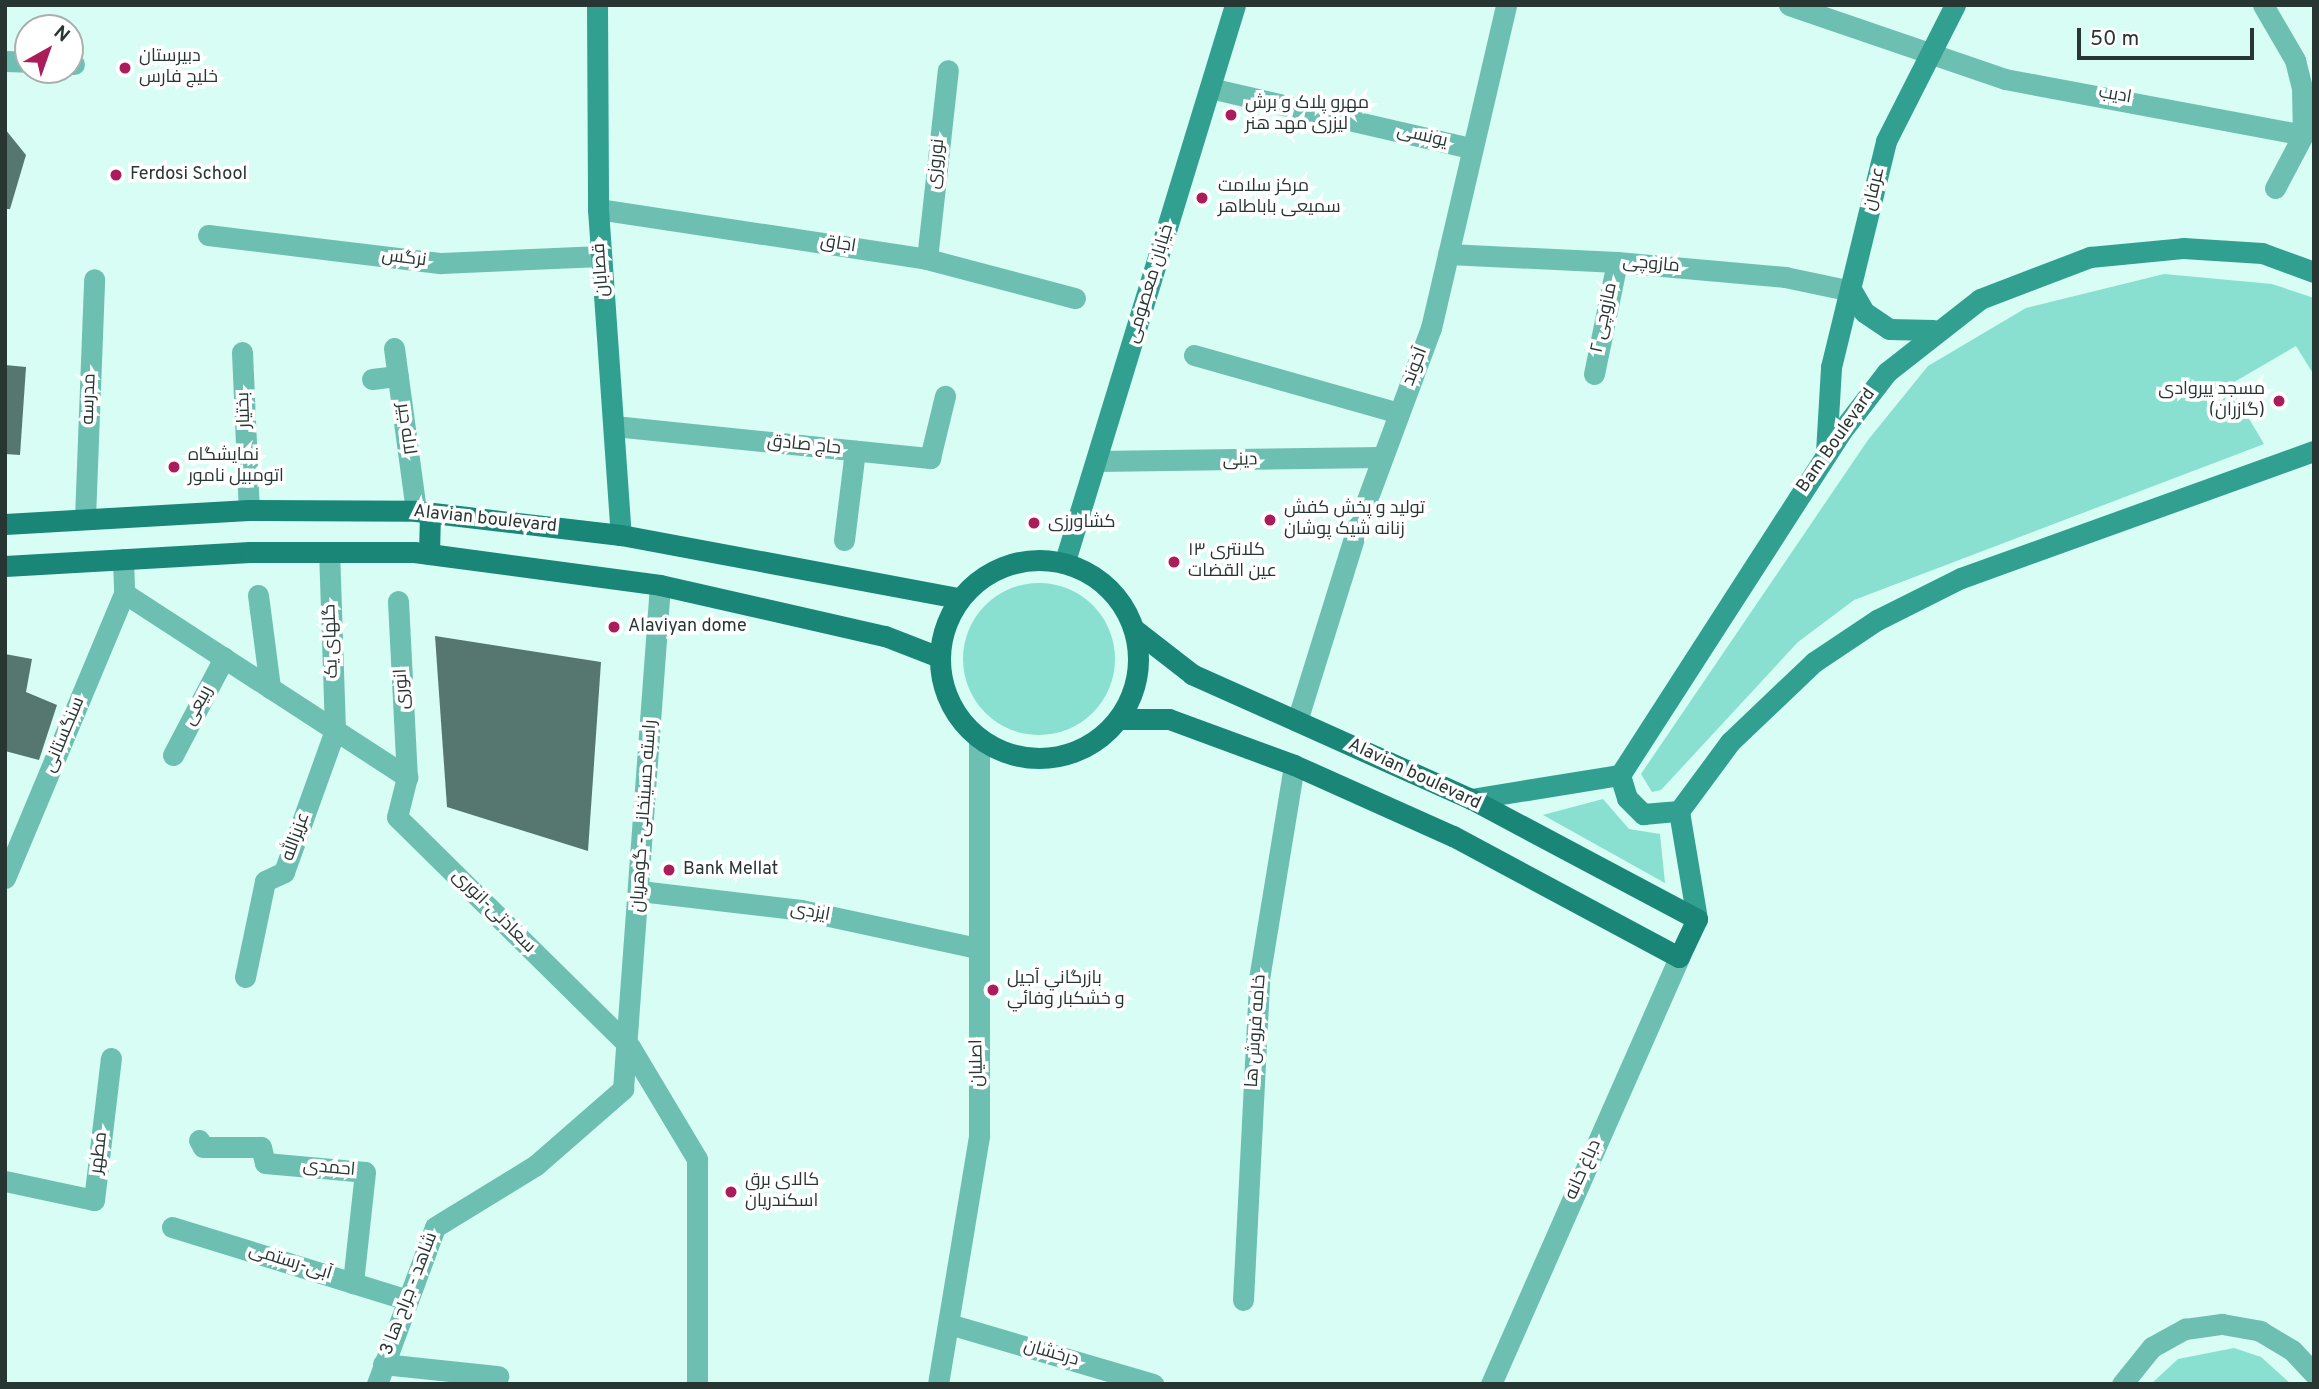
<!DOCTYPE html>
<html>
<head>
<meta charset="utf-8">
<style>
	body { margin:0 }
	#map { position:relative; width:2319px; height:1389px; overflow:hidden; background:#d7fdf5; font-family:Overpass,Cairo,sans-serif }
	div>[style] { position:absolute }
	.green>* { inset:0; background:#89dfd0 }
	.round { border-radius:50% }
	.building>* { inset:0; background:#557770 }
	.street>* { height:21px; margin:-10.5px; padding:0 10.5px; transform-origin:10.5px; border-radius:10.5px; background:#6dbfb1 }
	.secondary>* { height:21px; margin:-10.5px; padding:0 10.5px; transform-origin:10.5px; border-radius:10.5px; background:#31a090 }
	.primary>* { height:21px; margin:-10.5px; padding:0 10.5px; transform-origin:10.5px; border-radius:10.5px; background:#198677 }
	.primary>.ring { margin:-10.5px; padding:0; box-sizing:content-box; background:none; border:21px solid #198677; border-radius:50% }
	.dots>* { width:19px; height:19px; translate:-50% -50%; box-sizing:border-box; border:4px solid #fff; border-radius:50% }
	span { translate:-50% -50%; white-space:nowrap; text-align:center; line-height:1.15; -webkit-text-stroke:7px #fff; paint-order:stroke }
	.poi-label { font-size:18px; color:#273633 }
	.left { translate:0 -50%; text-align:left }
	.right { translate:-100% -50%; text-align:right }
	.street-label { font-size:18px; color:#273633 }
	.frame { position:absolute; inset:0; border:7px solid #273633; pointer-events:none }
	.north { position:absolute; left:14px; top:14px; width:70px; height:70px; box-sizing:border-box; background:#fff; border:2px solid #a9afad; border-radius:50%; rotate:40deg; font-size:19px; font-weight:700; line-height:28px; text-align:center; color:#273633 }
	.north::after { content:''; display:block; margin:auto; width:24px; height:32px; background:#ab1d5a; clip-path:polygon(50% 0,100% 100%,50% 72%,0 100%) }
	.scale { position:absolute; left:2077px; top:28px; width:177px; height:32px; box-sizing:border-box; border:4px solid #273633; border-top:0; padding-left:9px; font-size:21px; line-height:24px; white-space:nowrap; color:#273633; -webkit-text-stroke:5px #fff; paint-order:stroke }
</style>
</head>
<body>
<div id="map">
	<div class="green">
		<i style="clip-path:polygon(2164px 274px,2272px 284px,2314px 298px,2314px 375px,2296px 346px,2229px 385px,2264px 444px,1854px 600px,1798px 642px,1661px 790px,1652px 792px,1641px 774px,1868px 440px,1928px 366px,2026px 308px)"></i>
		<i class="round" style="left:963px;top:583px;width:152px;height:152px"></i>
		<i style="clip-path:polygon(1603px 799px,1629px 829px,1660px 834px,1665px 883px,1543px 815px)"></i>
		<i style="clip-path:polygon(2234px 1348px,2261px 1357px,2291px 1384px,2151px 1384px,2178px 1359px)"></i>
	</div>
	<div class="building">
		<i style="clip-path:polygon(5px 129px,26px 155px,10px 209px,5px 209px)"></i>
		<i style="clip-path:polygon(5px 365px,26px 367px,20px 455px,5px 454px)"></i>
		<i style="clip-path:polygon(435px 636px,601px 662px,588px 851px,447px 807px)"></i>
		<i style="clip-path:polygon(5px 654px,32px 659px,26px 692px,57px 705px,39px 760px,5px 751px)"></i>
	</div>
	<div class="street">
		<i style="left:1789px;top:5px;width:228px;rotate:18.9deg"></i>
		<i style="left:2005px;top:79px;width:303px;rotate:10.6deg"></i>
		<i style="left:2263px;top:5px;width:64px;rotate:59.8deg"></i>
		<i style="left:2295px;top:60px;width:29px;rotate:76deg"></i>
		<i style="left:2302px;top:88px;width:47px;rotate:88.8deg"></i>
		<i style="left:2303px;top:135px;width:60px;rotate:117.8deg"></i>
		<i style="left:5px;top:61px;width:23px;rotate:2deg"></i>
		<i style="left:70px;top:64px;width:4px"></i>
		<i style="left:1210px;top:88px;width:267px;rotate:13deg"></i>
		<i style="left:598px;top:209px;width:333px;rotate:8.6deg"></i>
		<i style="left:927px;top:259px;width:153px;rotate:14.8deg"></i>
		<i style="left:208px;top:235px;width:235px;rotate:6.9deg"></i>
		<i style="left:441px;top:263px;width:160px;rotate:-2.5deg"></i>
		<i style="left:1448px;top:254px;width:169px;rotate:2.7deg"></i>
		<i style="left:1617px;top:262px;width:169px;rotate:5.1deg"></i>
		<i style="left:1785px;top:277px;width:68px;rotate:11.8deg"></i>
		<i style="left:927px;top:259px;width:190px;rotate:-83.7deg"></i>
		<i style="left:394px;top:348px;width:164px;rotate:82.3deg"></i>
		<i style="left:242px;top:352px;width:158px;rotate:87.5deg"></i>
		<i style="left:1194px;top:355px;width:213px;rotate:15.8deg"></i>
		<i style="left:1594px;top:374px;width:114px;rotate:-78.4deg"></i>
		<i style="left:372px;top:379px;width:26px;rotate:-7deg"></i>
		<i style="left:614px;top:426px;width:318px;rotate:5.8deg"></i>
		<i style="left:930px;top:458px;width:64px;rotate:-76.4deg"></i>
		<i style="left:1098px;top:461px;width:283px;rotate:-0.8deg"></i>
		<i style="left:85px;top:518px;width:239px;rotate:-87.8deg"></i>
		<i style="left:844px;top:540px;width:90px;rotate:-83deg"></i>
		<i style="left:123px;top:559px;width:34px;rotate:88deg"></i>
		<i style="left:124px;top:593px;width:338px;rotate:33deg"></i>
		<i style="left:407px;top:777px;width:41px;rotate:104deg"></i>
		<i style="left:397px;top:817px;width:327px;rotate:44.6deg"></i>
		<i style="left:630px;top:1047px;width:131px;rotate:59.1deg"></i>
		<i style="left:697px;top:1159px;width:225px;rotate:90deg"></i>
		<i style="left:258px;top:595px;width:94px;rotate:82.6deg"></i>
		<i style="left:398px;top:601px;width:176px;rotate:87.1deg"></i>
		<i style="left:1297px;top:721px;width:215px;rotate:-72.7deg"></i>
		<i style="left:1361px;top:516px;width:201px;rotate:-69.6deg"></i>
		<i style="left:1431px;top:328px;width:332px;rotate:-76.9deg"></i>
		<i style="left:173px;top:755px;width:110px;rotate:-62.3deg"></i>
		<i style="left:5px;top:878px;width:309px;rotate:-67.3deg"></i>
		<i style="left:640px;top:891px;width:162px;rotate:6.7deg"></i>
		<i style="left:801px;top:910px;width:180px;rotate:12.2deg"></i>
		<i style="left:245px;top:977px;width:98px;rotate:-78.2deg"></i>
		<i style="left:265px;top:881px;width:21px;rotate:-25deg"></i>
		<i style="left:284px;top:872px;width:151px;rotate:-70.2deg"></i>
		<i style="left:335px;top:730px;width:178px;rotate:-91.9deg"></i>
		<i style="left:199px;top:1140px;width:8px;rotate:60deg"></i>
		<i style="left:203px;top:1147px;width:58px"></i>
		<i style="left:261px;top:1147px;width:16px;rotate:76deg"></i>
		<i style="left:265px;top:1163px;width:100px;rotate:5.1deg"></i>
		<i style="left:365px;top:1172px;width:112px;rotate:96.2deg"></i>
		<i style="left:5px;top:1181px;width:91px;rotate:12.1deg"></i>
		<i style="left:94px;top:1200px;width:143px;rotate:-83.2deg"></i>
		<i style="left:172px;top:1227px;width:247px;rotate:17.2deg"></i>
		<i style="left:1243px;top:1300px;width:321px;rotate:-87.1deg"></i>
		<i style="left:1259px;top:979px;width:217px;rotate:-80.7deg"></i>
		<i style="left:949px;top:1324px;width:213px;rotate:16.4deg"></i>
		<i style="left:383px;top:1364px;width:116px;rotate:6deg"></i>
		<i style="left:377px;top:1384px;width:167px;rotate:-69.7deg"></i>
		<i style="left:435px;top:1227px;width:119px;rotate:-31.5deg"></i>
		<i style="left:536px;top:1165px;width:116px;rotate:-41.1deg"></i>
		<i style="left:623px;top:1089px;width:505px;rotate:-85.8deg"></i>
		<i style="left:938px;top:1384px;width:252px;rotate:-80.6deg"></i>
		<i style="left:979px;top:1135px;width:397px;rotate:-90deg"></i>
		<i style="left:1491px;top:1384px;width:467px;rotate:-66.2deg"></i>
		<i style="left:2122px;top:1384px;width:48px;rotate:-51deg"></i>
		<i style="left:2152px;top:1347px;width:38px;rotate:-29deg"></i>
		<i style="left:2185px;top:1329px;width:37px;rotate:-8deg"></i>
		<i style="left:2222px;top:1324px;width:39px;rotate:10deg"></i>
		<i style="left:2260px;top:1331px;width:37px;rotate:31deg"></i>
		<i style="left:2292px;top:1350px;width:33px;rotate:47deg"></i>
	</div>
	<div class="secondary">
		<i style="left:597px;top:5px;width:204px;rotate:89.7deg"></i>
		<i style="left:598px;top:209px;width:327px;rotate:86deg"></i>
		<i style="left:1852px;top:291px;width:24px;rotate:60deg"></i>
		<i style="left:1864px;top:312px;width:30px;rotate:34deg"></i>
		<i style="left:1889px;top:329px;width:44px;rotate:1.3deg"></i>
		<i style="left:1826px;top:452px;width:85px;rotate:-86.6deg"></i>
		<i style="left:1831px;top:367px;width:233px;rotate:-76.3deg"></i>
		<i style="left:1886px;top:141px;width:153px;rotate:-63.1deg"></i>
		<i style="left:1065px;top:561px;width:581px;rotate:-73deg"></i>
		<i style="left:1620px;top:775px;width:24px;rotate:73deg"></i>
		<i style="left:1627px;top:798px;width:23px;rotate:45deg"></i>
		<i style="left:1643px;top:814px;width:36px;rotate:-5deg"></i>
		<i style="left:1471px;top:799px;width:151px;rotate:-9.2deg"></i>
		<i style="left:1620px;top:775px;width:407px;rotate:-57.2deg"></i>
		<i style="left:1840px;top:433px;width:77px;rotate:-52.4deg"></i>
		<i style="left:1887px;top:372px;width:118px;rotate:-38.1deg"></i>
		<i style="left:1980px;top:299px;width:118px;rotate:-20.9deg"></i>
		<i style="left:2090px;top:257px;width:93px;rotate:-5.5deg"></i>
		<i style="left:2183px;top:248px;width:79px;rotate:3.6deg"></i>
		<i style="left:2262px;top:253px;width:55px;rotate:20.1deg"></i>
		<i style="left:1697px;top:919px;width:109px;rotate:-99.5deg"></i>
		<i style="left:1679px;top:811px;width:86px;rotate:-53.5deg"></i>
		<i style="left:1730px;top:742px;width:116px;rotate:-43.6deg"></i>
		<i style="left:1814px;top:662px;width:76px;rotate:-33.7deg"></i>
		<i style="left:1877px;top:620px;width:94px;rotate:-26.6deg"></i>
		<i style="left:1961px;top:578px;width:375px;rotate:-19.8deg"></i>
	</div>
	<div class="primary">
		<i style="left:5px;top:524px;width:244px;rotate:-3.3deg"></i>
		<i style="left:249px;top:510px;width:167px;rotate:0.3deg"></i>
		<i style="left:416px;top:511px;width:206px;rotate:6.7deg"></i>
		<i style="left:621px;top:535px;width:344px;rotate:10.6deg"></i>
		<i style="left:429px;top:554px;width:41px;rotate:-88.6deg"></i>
		<i class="ring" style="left:940px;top:560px;width:177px;height:177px"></i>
		<i style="left:5px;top:566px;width:245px;rotate:-3.3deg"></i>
		<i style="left:250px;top:552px;width:164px"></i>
		<i style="left:414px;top:552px;width:248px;rotate:7.6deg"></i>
		<i style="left:660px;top:585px;width:231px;rotate:12.8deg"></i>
		<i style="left:885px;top:636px;width:58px;rotate:21.3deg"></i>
		<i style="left:1119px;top:719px;width:50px"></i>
		<i style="left:1169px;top:719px;width:133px;rotate:20.2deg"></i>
		<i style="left:1294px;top:765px;width:174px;rotate:24.1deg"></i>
		<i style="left:1453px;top:836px;width:256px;rotate:28.2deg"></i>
		<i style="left:1679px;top:957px;width:42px;rotate:-64.7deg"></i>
		<i style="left:1697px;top:919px;width:256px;rotate:-152deg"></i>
		<i style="left:1471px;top:799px;width:306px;rotate:-155.9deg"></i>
		<i style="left:1192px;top:674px;width:73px;rotate:-142.2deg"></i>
	</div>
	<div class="dots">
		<i style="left:125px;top:68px;background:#ab1d5a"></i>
		<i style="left:1231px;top:115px;background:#ab1d5a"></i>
		<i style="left:116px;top:175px;background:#ab1d5a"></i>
		<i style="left:1202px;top:198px;background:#ab1d5a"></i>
		<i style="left:2279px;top:401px;background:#ab1d5a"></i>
		<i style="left:174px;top:467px;background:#ab1d5a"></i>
		<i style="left:1270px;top:520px;background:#ab1d5a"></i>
		<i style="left:1034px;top:523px;background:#ab1d5a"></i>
		<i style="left:1174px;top:562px;background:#ab1d5a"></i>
		<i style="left:614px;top:627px;background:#ab1d5a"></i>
		<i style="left:669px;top:870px;background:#ab1d5a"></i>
		<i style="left:993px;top:990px;background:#ab1d5a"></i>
		<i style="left:731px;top:1192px;background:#ab1d5a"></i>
	</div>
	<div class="poi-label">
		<span class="left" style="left:139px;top:68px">دبیرستان<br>خلیج فارس</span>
		<span class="left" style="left:1245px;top:115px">مهرو پلاک و برش<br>لیزری مهد هنر</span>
		<span class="left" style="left:130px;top:175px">Ferdosi School</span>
		<span class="left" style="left:1218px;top:198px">مرکز سلامت<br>سمیعی باباطاهر</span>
		<span class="right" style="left:2265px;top:401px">مسجد پیروادی<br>(گازران)</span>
		<span class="left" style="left:188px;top:467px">نمایشگاه<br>اتومبیل نامور</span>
		<span class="left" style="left:1284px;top:520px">تولید و پخش کفش<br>زنانه شیک پوشان</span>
		<span class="left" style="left:1048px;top:523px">کشاورزی</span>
		<span class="left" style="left:1188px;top:562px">کلانتری ۱۳<br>عین القضات</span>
		<span class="left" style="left:628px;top:627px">Alaviyan dome</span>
		<span class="left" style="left:683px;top:870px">Bank Mellat</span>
		<span class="left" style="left:1007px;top:990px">بازرگاني آجيل<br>و خشكبار وفائي</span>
		<span class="left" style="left:745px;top:1192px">کالای برق<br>اسکندریان</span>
	</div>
	<div class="street-label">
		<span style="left:2115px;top:96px;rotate:10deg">ادیب</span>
		<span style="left:1422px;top:137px;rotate:13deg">یونسی</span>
		<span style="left:937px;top:164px;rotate:-84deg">نوروزی</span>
		<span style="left:1875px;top:189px;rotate:-77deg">عرفان</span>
		<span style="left:838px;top:245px;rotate:9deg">اجاق</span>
		<span style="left:404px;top:259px;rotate:7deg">نرگس</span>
		<span style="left:1651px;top:265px;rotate:5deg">مازوچی</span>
		<span style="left:602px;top:270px;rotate:-94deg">قصابان</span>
		<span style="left:1151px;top:284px;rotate:-73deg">خیابان معصومی</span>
		<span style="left:1605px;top:318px;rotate:-78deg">مازوچی ۲</span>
		<span style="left:1416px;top:367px;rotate:-69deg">آخوند</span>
		<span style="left:90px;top:399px;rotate:-88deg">مدرسه</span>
		<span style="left:245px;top:410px;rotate:-92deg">بختیار</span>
		<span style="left:405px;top:429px;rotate:82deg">لاله جیر</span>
		<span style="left:1837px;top:441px;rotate:-55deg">Bam Boulevard</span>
		<span style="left:804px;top:446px;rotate:6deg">حاج صادق</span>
		<span style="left:1240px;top:461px;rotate:-1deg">دینی</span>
		<span style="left:485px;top:520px;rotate:6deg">Alavian boulevard</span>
		<span style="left:332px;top:641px;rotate:-92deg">گلهای یک</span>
		<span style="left:403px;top:689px;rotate:-93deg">انوری</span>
		<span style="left:199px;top:706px;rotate:-62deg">ربیعی</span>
		<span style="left:65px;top:735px;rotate:-67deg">سنگستانی</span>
		<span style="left:1414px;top:775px;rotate:25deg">Alavian boulevard</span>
		<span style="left:645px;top:816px;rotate:-86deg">راسته حسینخانی- گوهریان</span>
		<span style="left:297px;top:837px;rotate:-70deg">عزیزالله</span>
		<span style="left:493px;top:912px;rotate:45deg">سعادتی-انوری</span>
		<span style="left:810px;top:913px;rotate:10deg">ایزدی</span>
		<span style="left:1257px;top:1031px;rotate:-86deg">خامه فروش ها</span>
		<span style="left:978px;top:1063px;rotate:-91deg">اصلیان</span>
		<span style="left:100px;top:1153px;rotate:-83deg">مطهر</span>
		<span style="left:329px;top:1169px;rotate:5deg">احمدی</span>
		<span style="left:1584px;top:1170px;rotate:-66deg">دباغ خانه</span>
		<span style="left:290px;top:1263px;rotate:17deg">آبی-رستمی</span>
		<span style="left:410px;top:1294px;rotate:-69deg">شاهد - جراح ها 3</span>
		<span style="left:1051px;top:1354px;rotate:16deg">درخشان</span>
	</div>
	<div class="frame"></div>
	<div class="north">N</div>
	<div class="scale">50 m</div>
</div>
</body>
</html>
